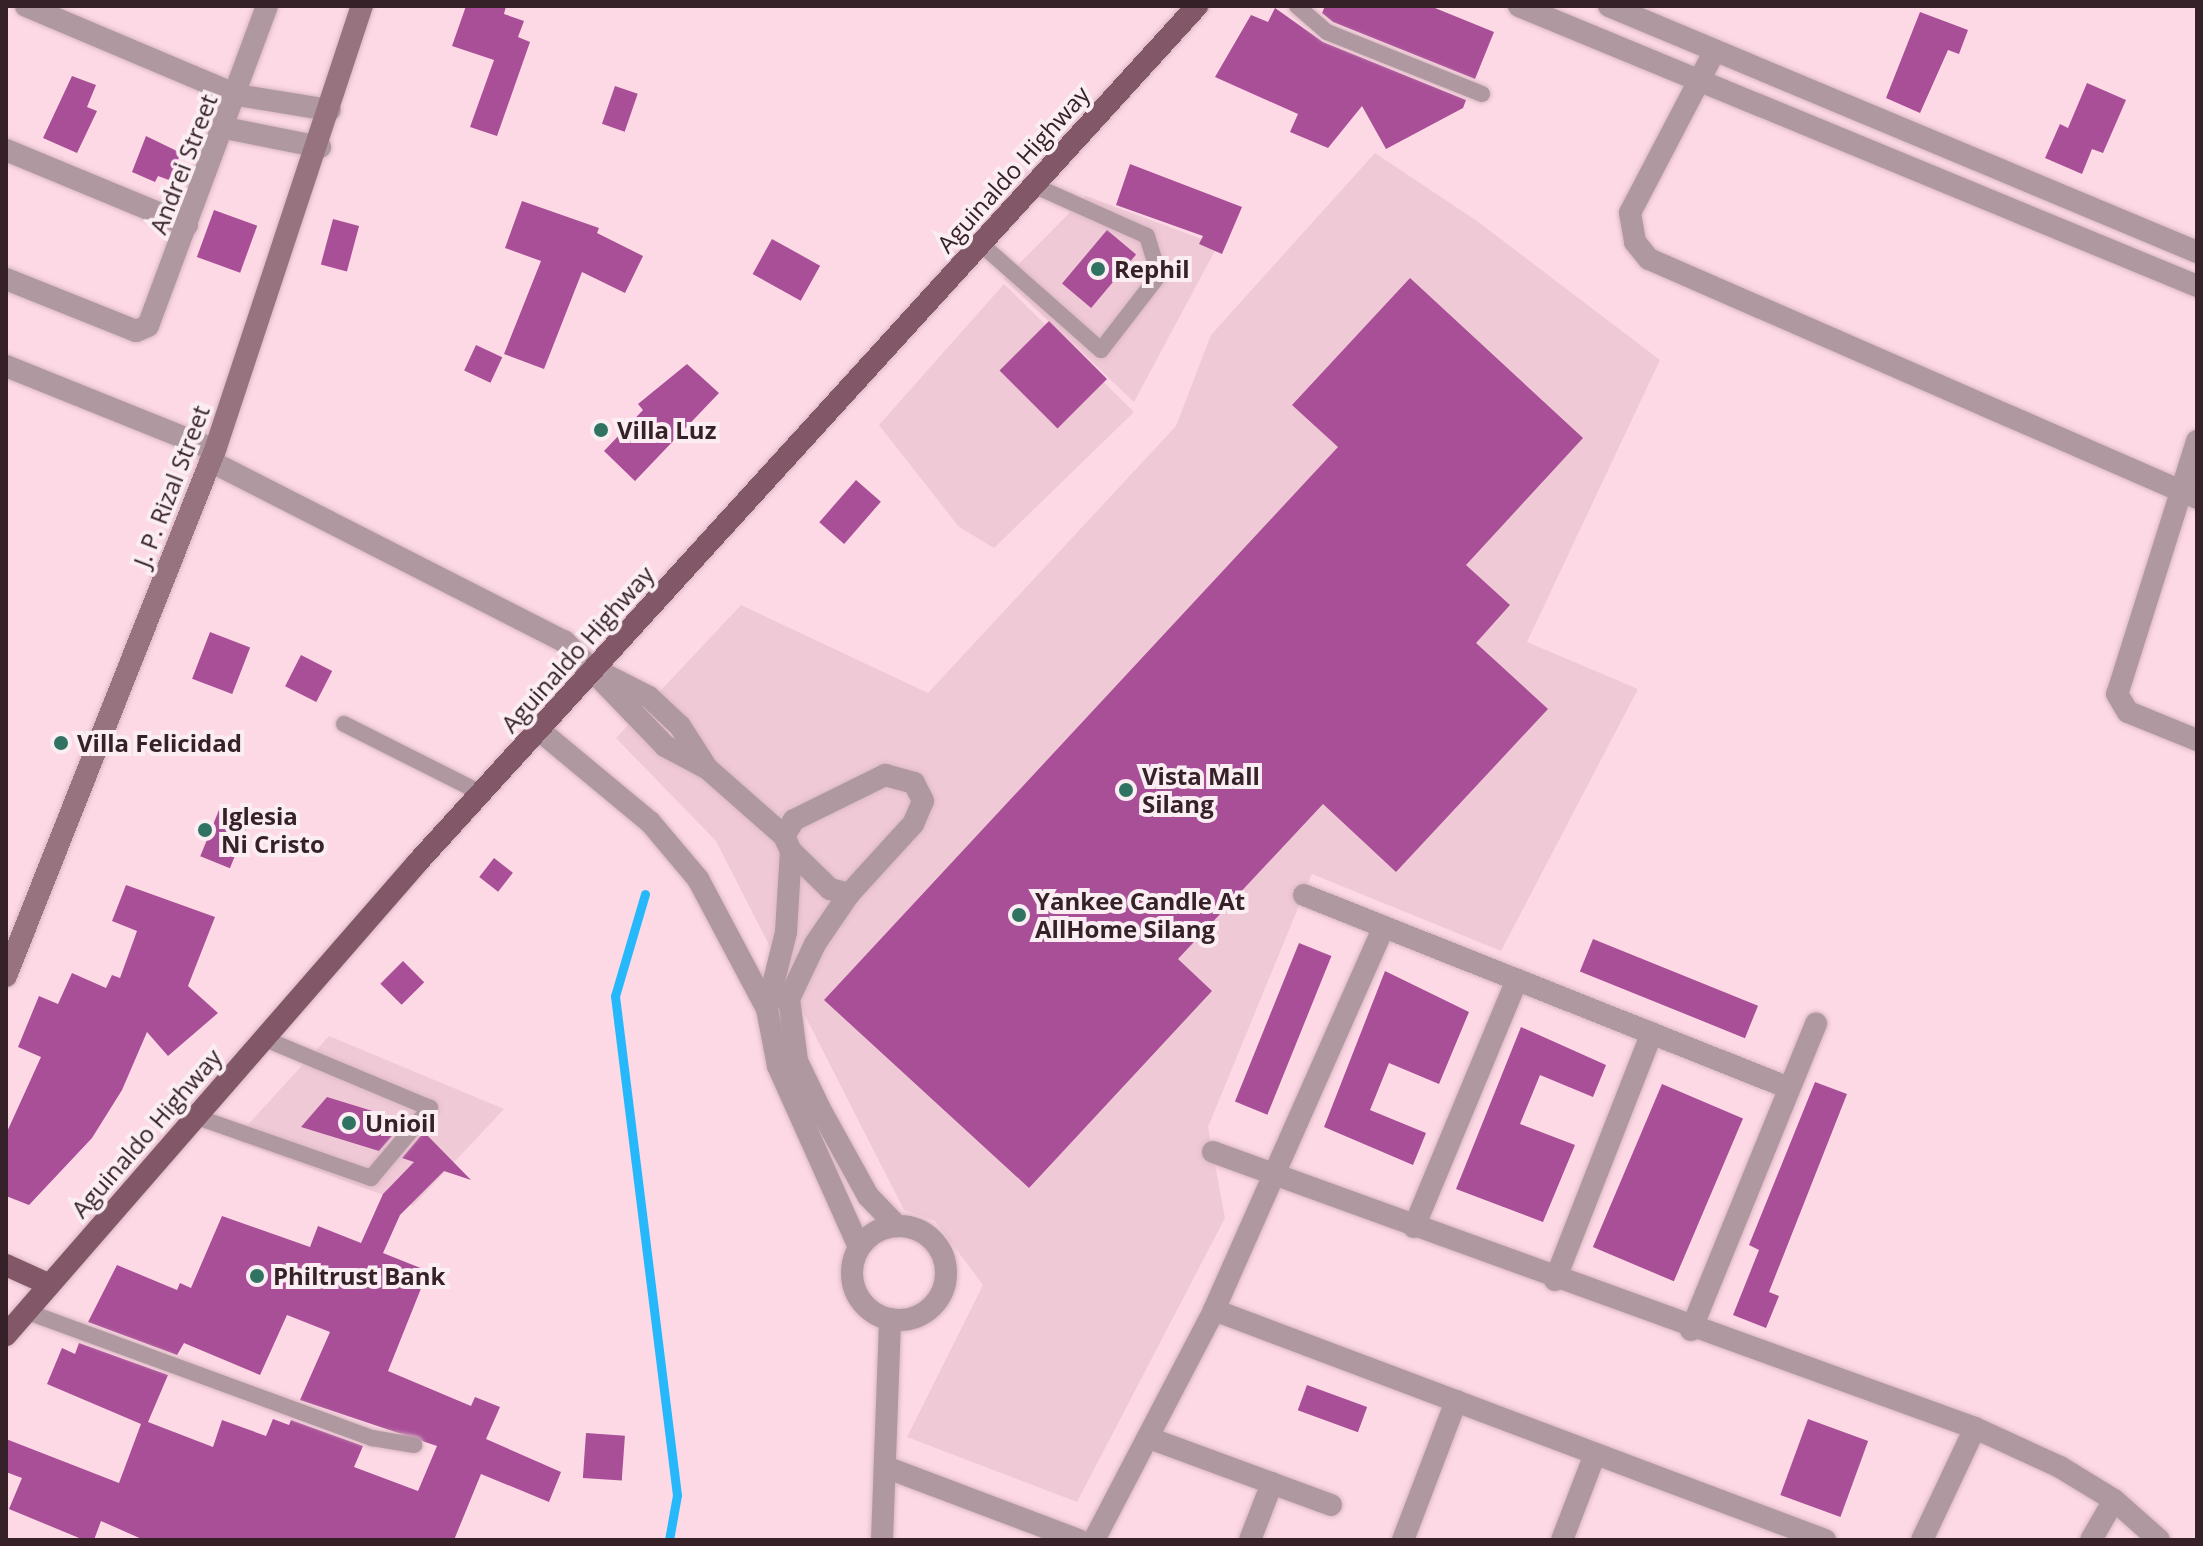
<!DOCTYPE html>
<html>
<head>
<meta charset="utf-8">
<style>
	body { margin:0 }
	#map { position:relative; width:2203px; height:1546px; overflow:hidden; background:#fdd9e5; font-family:"Open Sans",sans-serif }
	div>[style] { position:absolute }
	.built>* { inset:0; background:#f0c9d7 }
	.stream>* { height:9px; margin:-4.5px; padding:0 4.5px; transform-origin:4.5px; border-radius:4.5px; background:#26b8fb }
	.building>* { inset:0; background:#a94f98; transform-origin:0 0 }
	.roads { filter:drop-shadow(0 0 2px #d9b8c3) drop-shadow(0 0 2px #d9b8c3) }
	.service>* { height:16px; margin:-8px; padding:0 8px; transform-origin:8px; border-radius:8px; background:#b098a0 }
	.minor>* { height:22px; margin:-11px; padding:0 11px; transform-origin:11px; border-radius:11px; background:#b098a0 }
	.minor>.ring { margin:-11px; padding:0; box-sizing:content-box; background:none; border:22px solid #b098a0; border-radius:50% }
	.tertiary>* { height:22px; margin:-11px; padding:0 11px; transform-origin:11px; border-radius:11px; background:#b098a0 }
	.secondary>* { height:22px; margin:-11px; padding:0 11px; transform-origin:11px; border-radius:11px; background:#96737f }
	.primary>* { height:22px; margin:-11px; padding:0 11px; transform-origin:11px; border-radius:11px; background:#825868 }
	.dots>* { width:22px; height:22px; translate:-50% -50%; box-sizing:border-box; border:4px solid #faeef2; border-radius:50% }
	span { translate:-50% -50%; white-space:nowrap; text-align:center; line-height:1.15; -webkit-text-stroke:8px #faeef2; paint-order:stroke }
	.street-label { font-size:24px; color:#362129 }
	.poi-label { font-size:24px; color:#362129; font-weight:700 }
	.left { translate:0 -50%; text-align:left }
	.frame { position:absolute; inset:0; border:8px solid #362129; pointer-events:none }
</style>
</head>
<body>
<div id="map">
	<div class="built">
		<i style="clip-path:polygon(1375px 153px,1477px 221px,1660px 360px,1527px 642px,1638px 689px,1501px 951px,1312px 874px,1208px 1127px,1225px 1218px,1077px 1502px,907px 1437px,983px 1285px,935px 1221px,904px 1210px,716px 841px,616px 738px,741px 605px,928px 693px,1176px 426px,1211px 335px)"></i>
		<i style="clip-path:polygon(1086px 196px,1218px 245px,1134px 402px,1004px 279px)"></i>
		<i style="clip-path:polygon(1004px 284px,1134px 412px,994px 548px,959px 527px,879px 425px)"></i>
		<i style="clip-path:polygon(329px 1036px,504px 1109px,413px 1206px,234px 1140px)"></i>
	</div>
	<div class="stream">
		<i style="left:645px;top:894px;width:106px;rotate:106.4deg"></i>
		<i style="left:615px;top:996px;width:503px;rotate:82.92deg"></i>
		<i style="left:677px;top:1495px;width:46px;rotate:100.1deg"></i>
	</div>
	<div class="building">
		<i style="clip-path:polygon(466px 6px,506px 6px,504px 14px,524px 21px,518px 37px,530px 42px,497px 136px,470px 127px,494px 60px,452px 46px)"></i>
		<i style="clip-path:polygon(1325px 6px,1430px 6px,1494px 32px,1475px 79px,1333px 22px,1322px 13px)"></i>
		<i style="clip-path:polygon(1275px 8px,1323px 42px,1466px 100px,1463px 108px,1386px 149px,1362px 106px,1328px 148px,1290px 132px,1298px 114px,1215px 77px,1251px 15px,1268px 22px)"></i>
		<i style="clip-path:polygon(1920px 12px,1968px 30px,1959px 54px,1948px 50px,1920px 113px,1886px 98px)"></i>
		<i style="clip-path:polygon(72px 76px,96px 85px,87px 107px,97px 111px,77px 153px,43px 138px)"></i>
		<i style="clip-path:polygon(2087px 83px,2126px 100px,2103px 153px,2092px 149px,2082px 174px,2045px 158px,2060px 124px,2068px 128px)"></i>
		<i style="left:615px;top:86px;width:24px;height:40px;rotate:19deg"></i>
		<i style="clip-path:polygon(146px 136px,181px 153px,169px 180px,158px 176px,155px 182px,132px 172px)"></i>
		<i style="clip-path:polygon(1130px 164px,1242px 207px,1222px 254px,1199px 244px,1203px 236px,1116px 205px)"></i>
		<i style="clip-path:polygon(522px 201px,599px 228px,597px 233px,643px 256px,625px 293px,582px 272px,544px 369px,504px 354px,541px 261px,505px 248px)"></i>
		<i style="left:214px;top:210px;width:46px;height:50px;rotate:20deg"></i>
		<i style="left:333px;top:219px;width:27px;height:47px;rotate:15deg"></i>
		<i style="left:1107px;top:230px;width:38px;height:70px;rotate:40deg"></i>
		<i style="left:772px;top:239px;width:55px;height:40px;rotate:29deg"></i>
		<i style="clip-path:polygon(1410px 278px,1583px 438px,1466px 565px,1510px 605px,1476px 643px,1548px 709px,1396px 872px,1323px 804px,1178px 959px,1212px 991px,1029px 1188px,824px 1000px,1338px 447px,1292px 405px)"></i>
		<i style="left:1049px;top:321px;width:82px;height:70px;rotate:45deg"></i>
		<i style="left:476px;top:345px;width:29px;height:28px;rotate:25deg"></i>
		<i style="clip-path:polygon(687px 364px,719px 393px,635px 481px,604px 451px,643px 410px,638px 404px)"></i>
		<i style="left:856px;top:480px;width:33px;height:56px;rotate:41deg"></i>
		<i style="left:210px;top:632px;width:43px;height:50px;rotate:21deg"></i>
		<i style="left:301px;top:655px;width:35px;height:35px;rotate:27deg"></i>
		<i style="left:219px;top:810px;width:32px;height:50px;rotate:22deg"></i>
		<i style="left:494px;top:858px;width:24px;height:24px;rotate:38deg"></i>
		<i style="clip-path:polygon(126px 885px,215px 917px,188px 986px,218px 1013px,168px 1056px,147px 1032px,122px 1090px,92px 1138px,29px 1205px,6px 1196px,6px 1134px,41px 1057px,18px 1047px,39px 996px,58px 1004px,72px 973px,106px 988px,112px 975px,120px 978px,137px 931px,112px 921px)"></i>
		<i style="left:1593px;top:939px;width:178px;height:35px;rotate:22deg"></i>
		<i style="left:1299px;top:943px;width:35px;height:171px;rotate:22deg"></i>
		<i style="left:403px;top:961px;width:30px;height:32px;rotate:45deg"></i>
		<i style="clip-path:polygon(1385px 971px,1469px 1012px,1439px 1084px,1389px 1063px,1370px 1110px,1426px 1133px,1413px 1165px,1324px 1127px)"></i>
		<i style="clip-path:polygon(1521px 1027px,1606px 1065px,1593px 1097px,1540px 1075px,1520px 1124px,1575px 1145px,1543px 1222px,1456px 1189px)"></i>
		<i style="clip-path:polygon(1815px 1082px,1847px 1094px,1769px 1292px,1779px 1296px,1766px 1328px,1733px 1315px,1759px 1250px,1749px 1245px)"></i>
		<i style="left:1662px;top:1084px;width:88px;height:177px;rotate:23deg"></i>
		<i style="clip-path:polygon(327px 1097px,405px 1121px,379px 1151px,301px 1127px)"></i>
		<i style="clip-path:polygon(424px 1132px,471px 1180px,444px 1171px,400px 1215px,383px 1253px,428px 1271px,388px 1371px,471px 1406px,475px 1397px,500px 1407px,486px 1439px,561px 1472px,549px 1502px,481px 1474px,454px 1540px,144px 1540px,101px 1521px,94px 1540px,84px 1540px,9px 1509px,22px 1478px,6px 1472px,6px 1439px,119px 1483px,141px 1424px,47px 1384px,62px 1348px,75px 1354px,79px 1343px,168px 1375px,148px 1422px,213px 1447px,222px 1420px,266px 1436px,273px 1419px,289px 1425px,291px 1420px,363px 1446px,354px 1467px,418px 1491px,437px 1446px,300px 1400px,330px 1332px,287px 1315px,260px 1375px,184px 1343px,177px 1355px,88px 1322px,117px 1265px,177px 1290px,180px 1283px,191px 1288px,222px 1216px,310px 1247px,318px 1226px,361px 1243px,383px 1194px,414px 1162px,402px 1158px)"></i>
		<i style="left:1307px;top:1385px;width:64px;height:27px;rotate:20deg"></i>
		<i style="left:1808px;top:1419px;width:64px;height:81px;rotate:20deg"></i>
		<i style="left:586px;top:1433px;width:39px;height:45px;rotate:4deg"></i>
	</div>
	<div class="roads">
		<div class="service">
			<i style="left:1297px;top:6px;width:40px;rotate:41deg"></i>
			<i style="left:1327px;top:32px;width:167px;rotate:21.8deg"></i>
			<i style="left:981px;top:244px;width:160px;rotate:41.5deg"></i>
			<i style="left:1101px;top:350px;width:95px;rotate:-52.3deg"></i>
			<i style="left:1159px;top:275px;width:41px;rotate:-107.1deg"></i>
			<i style="left:1147px;top:236px;width:125px;rotate:-155.9deg"></i>
			<i style="left:344px;top:724px;width:153px;rotate:26.7deg"></i>
			<i style="left:194px;top:1116px;width:188px;rotate:19.3deg"></i>
			<i style="left:371px;top:1178px;width:92px;rotate:-49.9deg"></i>
			<i style="left:430px;top:1108px;width:181px;rotate:-157.3deg"></i>
			<i style="left:25px;top:1311px;width:370px;rotate:20.1deg"></i>
			<i style="left:372px;top:1438px;width:43px;rotate:9.5deg"></i>
		</div>
		<div class="minor">
			<i style="left:26px;top:6px;width:229px;rotate:22.9deg"></i>
			<i style="left:237px;top:95px;width:94px;rotate:9.2deg"></i>
			<i style="left:1713px;top:54px;width:179px;rotate:117.6deg"></i>
			<i style="left:1630px;top:213px;width:29px;rotate:80deg"></i>
			<i style="left:1635px;top:242px;width:22px;rotate:51deg"></i>
			<i style="left:1649px;top:259px;width:598px;rotate:23.56deg"></i>
			<i style="left:225px;top:128px;width:97px;rotate:11.3deg"></i>
			<i style="left:6px;top:150px;width:196px;rotate:22.5deg"></i>
			<i style="left:6px;top:279px;width:140px;rotate:21.8deg"></i>
			<i style="left:136px;top:331px;width:13px;rotate:-23deg"></i>
			<i style="left:148px;top:326px;width:341px;rotate:-69.6deg"></i>
			<i style="left:6px;top:366px;width:225px;rotate:21.9deg"></i>
			<i style="left:2197px;top:441px;width:265px;rotate:107.5deg"></i>
			<i style="left:2117px;top:694px;width:21px;rotate:59deg"></i>
			<i style="left:2128px;top:712px;width:74px;rotate:22.1deg"></i>
			<i style="left:210px;top:461px;width:397px;rotate:27deg"></i>
			<i style="left:564px;top:641px;width:146px;rotate:46.1deg"></i>
			<i style="left:665px;top:746px;width:49px;rotate:28.1deg"></i>
			<i style="left:708px;top:769px;width:101px;rotate:41.4deg"></i>
			<i style="left:784px;top:836px;width:17px;rotate:65deg"></i>
			<i style="left:791px;top:851px;width:54px;rotate:44.3deg"></i>
			<i style="left:830px;top:889px;width:20px;rotate:15deg"></i>
			<i style="left:602px;top:673px;width:53px;rotate:27.1deg"></i>
			<i style="left:649px;top:697px;width:42px;rotate:43.1deg"></i>
			<i style="left:680px;top:726px;width:46px;rotate:57.3deg"></i>
			<i style="left:539px;top:730px;width:144px;rotate:39.7deg"></i>
			<i style="left:650px;top:822px;width:75px;rotate:49.9deg"></i>
			<i style="left:698px;top:879px;width:147px;rotate:62deg"></i>
			<i style="left:767px;top:1009px;width:58px;rotate:79.1deg"></i>
			<i style="left:778px;top:1066px;width:198px;rotate:65.9deg"></i>
			<i style="left:784px;top:836px;width:19px;rotate:-58deg"></i>
			<i style="left:794px;top:820px;width:102px;rotate:-26.3deg"></i>
			<i style="left:885px;top:775px;width:30px;rotate:15deg"></i>
			<i style="left:914px;top:783px;width:20px;rotate:63deg"></i>
			<i style="left:923px;top:801px;width:25px;rotate:113deg"></i>
			<i style="left:913px;top:824px;width:95px;rotate:132.4deg"></i>
			<i style="left:849px;top:894px;width:60px;rotate:124.2deg"></i>
			<i style="left:815px;top:944px;width:61px;rotate:115.3deg"></i>
			<i style="left:789px;top:999px;width:63px;rotate:82.6deg"></i>
			<i style="left:797px;top:1061px;width:53px;rotate:64.4deg"></i>
			<i style="left:820px;top:1109px;width:99px;rotate:61.1deg"></i>
			<i style="left:868px;top:1196px;width:42px;rotate:46deg"></i>
			<i style="left:1304px;top:895px;width:522px;rotate:21.7deg"></i>
			<i style="left:767px;top:1009px;width:79px;rotate:-76.1deg"></i>
			<i style="left:786px;top:932px;width:81px;rotate:-86.5deg"></i>
			<i style="left:1213px;top:1152px;width:810px;rotate:19.91deg"></i>
			<i style="left:1975px;top:1428px;width:94px;rotate:24.6deg"></i>
			<i style="left:2060px;top:1467px;width:63px;rotate:31.4deg"></i>
			<i style="left:2114px;top:1500px;width:60px;rotate:41.6deg"></i>
			<i class="ring" style="left:852px;top:1226px;width:72px;height:72px"></i>
			<i style="left:1414px;top:1227px;width:268px;rotate:-67.4deg"></i>
			<i style="left:1555px;top:1280px;width:265px;rotate:-68.6deg"></i>
			<i style="left:1214px;top:1310px;width:653px;rotate:20.63deg"></i>
			<i style="left:1691px;top:1330px;width:331px;rotate:-67.8deg"></i>
			<i style="left:1149px;top:1438px;width:194px;rotate:20.2deg"></i>
			<i style="left:888px;top:1468px;width:204px;rotate:20.7deg"></i>
			<i style="left:882px;top:1540px;width:221px;rotate:-87.9deg"></i>
			<i style="left:1094px;top:1540px;width:259px;rotate:-62.4deg"></i>
			<i style="left:1214px;top:1310px;width:419px;rotate:-66.1deg"></i>
			<i style="left:1250px;top:1540px;width:61px;rotate:-68.9deg"></i>
			<i style="left:1403px;top:1540px;width:149px;rotate:-69.1deg"></i>
			<i style="left:1562px;top:1540px;width:92px;rotate:-69deg"></i>
			<i style="left:1922px;top:1540px;width:124px;rotate:-64.7deg"></i>
			<i style="left:2091px;top:1540px;width:46px;rotate:-60.1deg"></i>
		</div>
		<div class="tertiary">
			<i style="left:1519px;top:6px;width:734px;rotate:22.44deg"></i>
			<i style="left:1609px;top:6px;width:637px;rotate:22.7deg"></i>
		</div>
		<div class="secondary">
			<i style="left:6px;top:976px;width:566px;rotate:-68.33deg"></i>
			<i style="left:215px;top:450px;width:468px;rotate:-71.7deg"></i>
		</div>
		<div class="primary">
			<i style="left:6px;top:1265px;width:46px;rotate:24.3deg"></i>
			<i style="left:6px;top:1335px;width:626px;rotate:-48.95deg"></i>
			<i style="left:417px;top:863px;width:1159px;rotate:-47.69deg"></i>
		</div>
	</div>
	<div class="dots">
		<i style="left:1098px;top:269px;background:#317363"></i>
		<i style="left:601px;top:430px;background:#317363"></i>
		<i style="left:61px;top:743px;background:#317363"></i>
		<i style="left:1126px;top:790px;background:#317363"></i>
		<i style="left:205px;top:830px;background:#317363"></i>
		<i style="left:1019px;top:915px;background:#317363"></i>
		<i style="left:349px;top:1123px;background:#317363"></i>
		<i style="left:257px;top:1276px;background:#317363"></i>
	</div>
	<div class="street-label">
		<span style="left:183px;top:164px;rotate:-69deg">Andrei Street</span>
		<span style="left:1013px;top:169px;rotate:-48deg">Aguinaldo Highway</span>
		<span style="left:171px;top:486px;rotate:-69deg">J. P. Rizal Street</span>
		<span style="left:577px;top:649px;rotate:-48deg">Aguinaldo Highway</span>
		<span style="left:146px;top:1133px;rotate:-49deg">Aguinaldo Highway</span>
	</div>
	<div class="poi-label">
		<span class="left" style="left:1114px;top:269px">Rephil</span>
		<span class="left" style="left:617px;top:430px">Villa Luz</span>
		<span class="left" style="left:77px;top:743px">Villa Felicidad</span>
		<span class="left" style="left:1142px;top:790px">Vista Mall<br>Silang</span>
		<span class="left" style="left:221px;top:830px">Iglesia<br>Ni Cristo</span>
		<span class="left" style="left:1035px;top:915px">Yankee Candle At<br>AllHome Silang</span>
		<span class="left" style="left:365px;top:1123px">Unioil</span>
		<span class="left" style="left:273px;top:1276px">Philtrust Bank</span>
	</div>
	<div class="frame"></div>
</div>
</body>
</html>
